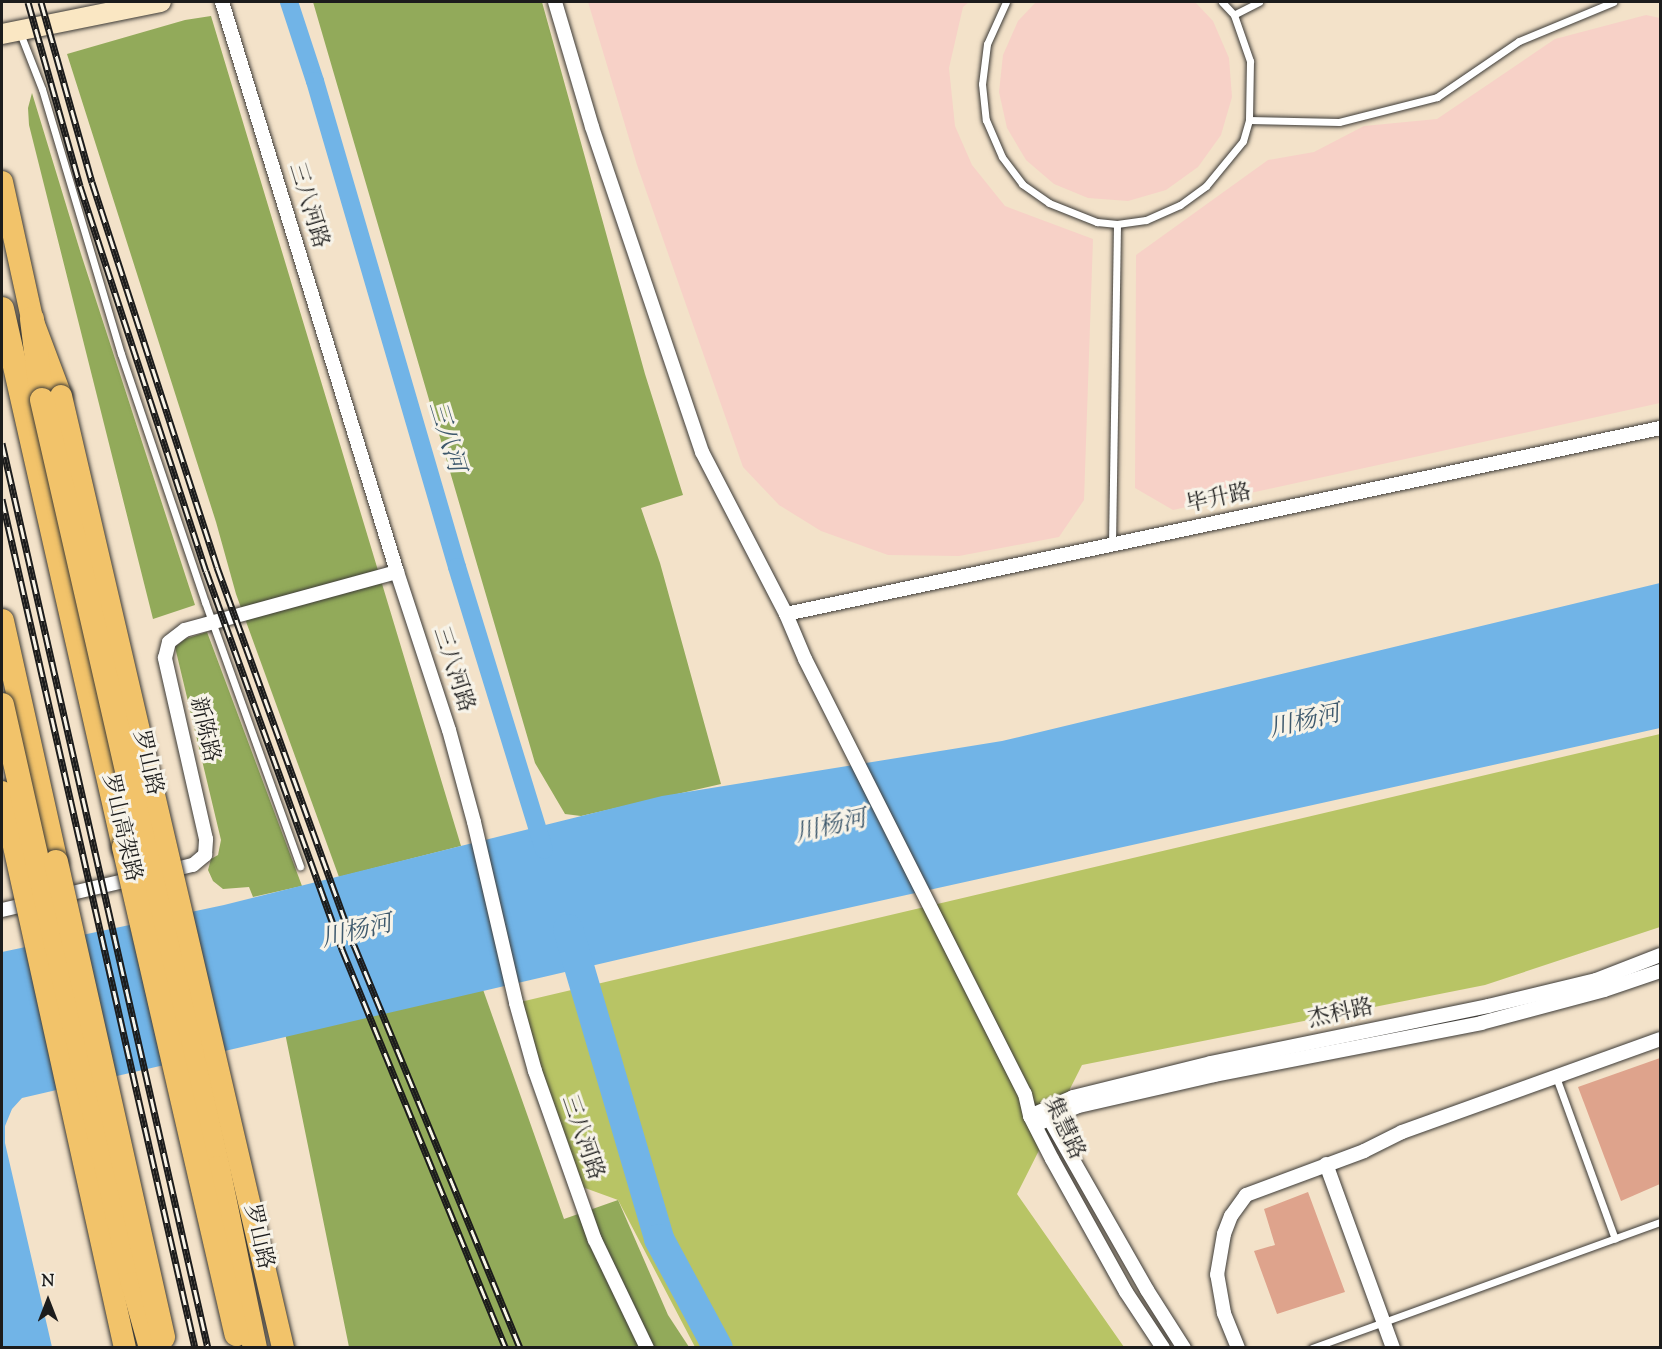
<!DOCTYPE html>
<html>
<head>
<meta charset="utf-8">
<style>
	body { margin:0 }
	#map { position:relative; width:1662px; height:1349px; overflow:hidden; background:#f3e2c9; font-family:"Sorts Mill Goudy","Noto Serif SC",serif }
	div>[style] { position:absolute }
	.built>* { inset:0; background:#f7d1c7 }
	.green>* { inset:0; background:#b8c465 }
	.forest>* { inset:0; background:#92aa5a }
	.water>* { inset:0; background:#71b4e7 }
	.canal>* { height:18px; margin:-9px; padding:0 9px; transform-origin:9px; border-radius:9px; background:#71b4e7 }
	.river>* { height:30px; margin:-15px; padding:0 15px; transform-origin:15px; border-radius:15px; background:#71b4e7 }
	.building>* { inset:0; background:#dea38c }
	.roads { filter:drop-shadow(0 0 2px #3c3a36) drop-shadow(0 0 2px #3c3a36) }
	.service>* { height:7px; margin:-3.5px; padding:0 3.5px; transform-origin:3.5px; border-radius:3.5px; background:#fff }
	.minor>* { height:14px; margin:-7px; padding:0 7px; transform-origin:7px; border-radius:7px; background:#fff }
	.secondary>* { height:20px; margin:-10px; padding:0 10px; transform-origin:10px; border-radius:10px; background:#fae7c3 }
	.primary>* { height:22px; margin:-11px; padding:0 11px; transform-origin:11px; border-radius:11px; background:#f2c36a }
	.trunk>* { height:24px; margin:-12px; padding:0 12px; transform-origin:12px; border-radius:12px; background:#f2c36a }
	.rail>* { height:7px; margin-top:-3.5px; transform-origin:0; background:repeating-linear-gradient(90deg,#f7f3e8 0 14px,#1c1c1c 0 28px); box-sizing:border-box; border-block:2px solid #1c1c1c }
	.bridges { filter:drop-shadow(0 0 2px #3c3a36) drop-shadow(0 0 2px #3c3a36) }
	.primary-bridge>* { height:22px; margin:-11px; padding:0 11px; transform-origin:11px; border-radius:11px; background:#f2c36a }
	.trunk-bridge>* { height:24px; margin:-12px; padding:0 12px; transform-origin:12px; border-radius:12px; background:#f2c36a }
	span { translate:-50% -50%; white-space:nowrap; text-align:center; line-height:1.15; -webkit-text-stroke:6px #f7f3e8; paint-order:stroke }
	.street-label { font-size:22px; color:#1c1c1c }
	.water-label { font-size:24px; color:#3e596d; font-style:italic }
	.frame { position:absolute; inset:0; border:3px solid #1c1c1c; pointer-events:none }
	.north { position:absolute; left:18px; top:1271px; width:60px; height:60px; -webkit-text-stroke:4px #f7f3e8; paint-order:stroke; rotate:0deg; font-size:16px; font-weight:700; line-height:24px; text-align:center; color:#1c1c1c }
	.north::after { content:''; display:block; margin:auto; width:21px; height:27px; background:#1c1c1c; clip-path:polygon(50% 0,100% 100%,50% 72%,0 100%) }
</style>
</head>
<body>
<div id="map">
	<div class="built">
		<i style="clip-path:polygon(588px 2px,969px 2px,963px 7px,949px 68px,955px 126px,972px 165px,1005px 206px,1093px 239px,1084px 500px,1059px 537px,959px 556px,888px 555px,821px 531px,779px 505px,743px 467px,637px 165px)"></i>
		<i style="clip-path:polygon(1036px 2px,1195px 2px,1213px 21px,1229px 58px,1232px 97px,1221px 135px,1198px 167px,1166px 190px,1128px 201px,1088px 198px,1054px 184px,1026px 160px,1007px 128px,999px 92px,1003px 55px,1018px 21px)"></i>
		<i style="clip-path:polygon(1646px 15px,1660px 18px,1660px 403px,1173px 510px,1135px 488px,1136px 255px,1268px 160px,1314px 152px,1364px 126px,1437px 119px,1555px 39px)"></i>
	</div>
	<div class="green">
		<i style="clip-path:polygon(1660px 734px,1660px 927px,1485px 985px,1082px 1065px,1017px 1194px,1124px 1347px,695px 1347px,618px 1200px,574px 1184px,516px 1003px)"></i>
	</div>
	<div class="forest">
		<i style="clip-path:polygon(313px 2px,542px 2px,645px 374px,683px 495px,641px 508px,660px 563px,721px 784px,581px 816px,565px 814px,535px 763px)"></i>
		<i style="clip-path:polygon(211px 16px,461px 846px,339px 877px,236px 594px,216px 522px,67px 54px,185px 20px)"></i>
		<i style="clip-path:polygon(32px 93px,81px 254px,195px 605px,153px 619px,29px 125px,28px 108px)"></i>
		<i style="clip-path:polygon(207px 632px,302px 886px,253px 897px,249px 887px,223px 889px,213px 881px,208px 870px,211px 859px,218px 855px,221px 840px,175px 647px,185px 639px)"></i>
		<i style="clip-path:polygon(480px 981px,564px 1219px,618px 1200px,668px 1315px,689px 1347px,349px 1347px,285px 1033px)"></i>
	</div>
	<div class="water">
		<i style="clip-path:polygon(1660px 583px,1660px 728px,694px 942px,22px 1098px,12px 1109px,5px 1126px,5px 1143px,52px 1347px,2px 1347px,2px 952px,224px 905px,662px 796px,1002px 741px)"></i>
	</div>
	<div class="canal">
		<i style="left:289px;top:2px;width:83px;rotate:71.8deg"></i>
		<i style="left:315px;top:81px;width:506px;rotate:73.71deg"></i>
		<i style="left:457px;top:567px;width:296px;rotate:72.9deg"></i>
	</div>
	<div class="river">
		<i style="left:568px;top:929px;width:323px;rotate:73.6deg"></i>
		<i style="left:659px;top:1239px;width:124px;rotate:61.6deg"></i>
	</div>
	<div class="building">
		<i style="clip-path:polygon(1660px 1058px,1660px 1184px,1621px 1201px,1578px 1087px)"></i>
		<i style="clip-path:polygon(1308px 1192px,1345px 1292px,1277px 1314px,1254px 1251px,1275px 1245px,1264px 1209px)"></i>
	</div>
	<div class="roads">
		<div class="service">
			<i style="left:1006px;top:2px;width:46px;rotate:114.3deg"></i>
			<i style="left:987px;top:44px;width:40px;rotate:97.1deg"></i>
			<i style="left:982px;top:84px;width:36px;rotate:84deg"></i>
			<i style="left:986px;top:120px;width:40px;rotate:66.6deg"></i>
			<i style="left:1002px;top:157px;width:34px;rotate:53deg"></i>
			<i style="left:1022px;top:184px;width:33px;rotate:35deg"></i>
			<i style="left:1049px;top:203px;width:52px;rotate:21.6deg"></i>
			<i style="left:1097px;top:222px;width:20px;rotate:6deg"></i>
			<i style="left:1117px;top:224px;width:29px;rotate:-8deg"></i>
			<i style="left:1146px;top:220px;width:37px;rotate:-24deg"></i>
			<i style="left:1180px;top:205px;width:32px;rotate:-36deg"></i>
			<i style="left:1206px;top:186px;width:58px;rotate:-50.6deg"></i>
			<i style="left:1243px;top:141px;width:22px;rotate:-74deg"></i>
			<i style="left:1222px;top:2px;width:18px;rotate:47deg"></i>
			<i style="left:1259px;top:2px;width:28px;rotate:153deg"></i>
			<i style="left:1234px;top:15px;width:49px;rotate:70.8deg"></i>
			<i style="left:1250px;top:61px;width:59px;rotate:91deg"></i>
			<i style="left:1249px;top:120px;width:90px;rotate:1.3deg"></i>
			<i style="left:1339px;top:122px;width:101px;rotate:-14.3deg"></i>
			<i style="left:1437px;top:97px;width:99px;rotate:-34.3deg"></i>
			<i style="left:1519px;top:41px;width:102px;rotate:-22.5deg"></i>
			<i style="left:20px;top:33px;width:60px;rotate:68.6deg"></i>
			<i style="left:42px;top:89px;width:277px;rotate:73.4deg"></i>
			<i style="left:121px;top:354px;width:262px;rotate:71.3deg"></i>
			<i style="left:205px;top:602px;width:281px;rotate:70.2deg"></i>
			<i style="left:1112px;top:544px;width:320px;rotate:-89.1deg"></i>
			<i style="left:1556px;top:1077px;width:172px;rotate:70deg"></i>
			<i style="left:1312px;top:1348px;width:370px;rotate:-19.9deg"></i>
		</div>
		<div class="minor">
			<i style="left:222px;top:2px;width:596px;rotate:72.93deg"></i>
			<i style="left:397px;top:572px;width:166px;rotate:71.8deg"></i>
			<i style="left:449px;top:730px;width:95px;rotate:74.8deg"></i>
			<i style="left:474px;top:822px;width:186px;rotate:76.9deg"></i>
			<i style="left:516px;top:1003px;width:71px;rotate:74.4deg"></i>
			<i style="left:535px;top:1071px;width:179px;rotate:70.5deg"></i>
			<i style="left:595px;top:1240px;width:120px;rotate:64.3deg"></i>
			<i style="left:555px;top:2px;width:130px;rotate:73.5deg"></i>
			<i style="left:592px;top:127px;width:343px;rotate:71.3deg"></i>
			<i style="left:702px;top:452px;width:182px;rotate:62.6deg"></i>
			<i style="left:786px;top:614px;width:49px;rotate:67.1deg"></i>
			<i style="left:805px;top:659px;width:487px;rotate:63.2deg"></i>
			<i style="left:1025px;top:1094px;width:23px;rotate:77deg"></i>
			<i style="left:1030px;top:1116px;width:48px;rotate:62.9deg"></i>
			<i style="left:1052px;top:1159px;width:152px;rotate:60.9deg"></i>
			<i style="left:1126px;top:1292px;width:67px;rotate:56.5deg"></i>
			<i style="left:786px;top:614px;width:894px;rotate:-12.01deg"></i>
			<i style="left:164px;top:872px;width:30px;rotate:-14deg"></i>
			<i style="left:193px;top:865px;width:16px;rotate:-40deg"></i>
			<i style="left:205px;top:855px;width:16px;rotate:-86deg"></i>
			<i style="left:206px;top:839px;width:186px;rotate:-102.8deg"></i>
			<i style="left:165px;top:658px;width:16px;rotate:-76deg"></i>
			<i style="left:169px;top:642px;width:20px;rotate:-37deg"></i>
			<i style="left:185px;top:630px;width:220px;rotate:-15.3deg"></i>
			<i style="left:59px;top:896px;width:80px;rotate:-13deg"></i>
			<i style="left:2px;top:910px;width:31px;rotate:-13deg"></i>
			<i style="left:1045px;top:1111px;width:206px;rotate:60.3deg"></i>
			<i style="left:1147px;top:1290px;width:69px;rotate:57.5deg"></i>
			<i style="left:1030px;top:1116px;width:47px;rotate:-23.8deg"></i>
			<i style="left:1073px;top:1097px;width:142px;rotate:-13.8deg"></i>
			<i style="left:1211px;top:1063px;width:283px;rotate:-11.6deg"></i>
			<i style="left:1488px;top:1006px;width:111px;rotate:-13.5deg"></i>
			<i style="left:1596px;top:980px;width:69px;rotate:-21.3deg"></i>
			<i style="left:1035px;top:1125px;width:47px;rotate:-23.8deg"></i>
			<i style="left:1078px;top:1106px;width:139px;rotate:-12.8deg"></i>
			<i style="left:1214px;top:1075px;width:272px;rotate:-11deg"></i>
			<i style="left:1481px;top:1023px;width:127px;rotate:-15deg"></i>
			<i style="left:1604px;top:990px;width:59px;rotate:-18.7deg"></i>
			<i style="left:1326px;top:1164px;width:196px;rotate:70deg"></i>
			<i style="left:1238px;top:1348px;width:38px;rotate:-112deg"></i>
			<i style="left:1224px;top:1313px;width:39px;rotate:-100deg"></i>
			<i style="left:1217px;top:1275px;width:42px;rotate:-80.3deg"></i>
			<i style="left:1224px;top:1234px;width:19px;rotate:-69deg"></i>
			<i style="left:1231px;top:1216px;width:26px;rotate:-54deg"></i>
			<i style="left:1246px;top:1195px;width:126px;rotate:-20.4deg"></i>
			<i style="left:1364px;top:1151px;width:42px;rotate:-26.6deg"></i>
			<i style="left:1402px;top:1132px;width:274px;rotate:-19.8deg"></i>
		</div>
		<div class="secondary">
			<i style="left:2px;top:34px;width:162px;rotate:-11.4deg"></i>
		</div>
		<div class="primary">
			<i style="left:2px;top:182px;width:140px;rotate:77.6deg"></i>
			<i style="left:32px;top:319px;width:82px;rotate:69.4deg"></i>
		</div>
		<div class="trunk">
			<i style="left:2px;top:309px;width:552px;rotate:77.22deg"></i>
			<i style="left:32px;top:319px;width:82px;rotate:83deg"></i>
			<i style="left:2px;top:621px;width:247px;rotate:77.4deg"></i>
		</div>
	</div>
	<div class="rail">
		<i style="left:28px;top:2px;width:191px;rotate:74.2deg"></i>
		<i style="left:80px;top:186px;width:405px;rotate:71.9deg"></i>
		<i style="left:206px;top:571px;width:402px;rotate:70.2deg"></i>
		<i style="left:342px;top:949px;width:431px;rotate:67.7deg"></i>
		<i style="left:41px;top:2px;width:187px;rotate:74.2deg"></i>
		<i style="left:92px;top:182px;width:405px;rotate:72deg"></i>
		<i style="left:217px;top:567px;width:402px;rotate:70.1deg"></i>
		<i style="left:354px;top:945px;width:436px;rotate:67.6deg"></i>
		<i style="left:2px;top:443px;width:928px;rotate:77.18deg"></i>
		<i style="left:2px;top:499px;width:871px;rotate:77.19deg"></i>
	</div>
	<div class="bridges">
		<div class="primary-bridge">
			<i style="left:61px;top:396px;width:978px;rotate:76.87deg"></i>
			<i style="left:2px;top:792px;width:569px;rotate:77.53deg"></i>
		</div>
		<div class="trunk-bridge">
			<i style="left:42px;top:400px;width:788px;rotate:77.09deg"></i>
			<i style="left:218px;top:1168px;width:184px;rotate:78.4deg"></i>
			<i style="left:2px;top:705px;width:594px;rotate:77.25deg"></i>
			<i style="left:133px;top:1284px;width:66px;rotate:74.3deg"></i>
			<i style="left:124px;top:847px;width:500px;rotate:77deg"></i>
			<i style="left:56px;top:862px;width:487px;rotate:77.3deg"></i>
		</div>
	</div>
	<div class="street-label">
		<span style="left:307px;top:206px;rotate:73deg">三八河路</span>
		<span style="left:1219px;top:500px;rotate:-12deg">毕升路</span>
		<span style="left:452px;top:670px;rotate:72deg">三八河路</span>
		<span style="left:203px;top:730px;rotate:77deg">新陈路</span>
		<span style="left:146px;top:763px;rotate:77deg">罗山路</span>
		<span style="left:120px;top:828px;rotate:77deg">罗山高架路</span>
		<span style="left:1341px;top:1015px;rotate:-12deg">杰科路</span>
		<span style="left:1063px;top:1129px;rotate:65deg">集慧路</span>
		<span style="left:581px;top:1138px;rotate:71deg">三八河路</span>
		<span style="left:257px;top:1237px;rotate:77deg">罗山路</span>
	</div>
	<div class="water-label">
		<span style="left:445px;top:437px;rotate:73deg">三八河</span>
		<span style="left:1305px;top:723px;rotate:-13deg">川杨河</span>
		<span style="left:831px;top:828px;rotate:-13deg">川杨河</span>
		<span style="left:357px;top:933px;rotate:-13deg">川杨河</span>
	</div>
	<div class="frame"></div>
	<div class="north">N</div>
</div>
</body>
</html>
